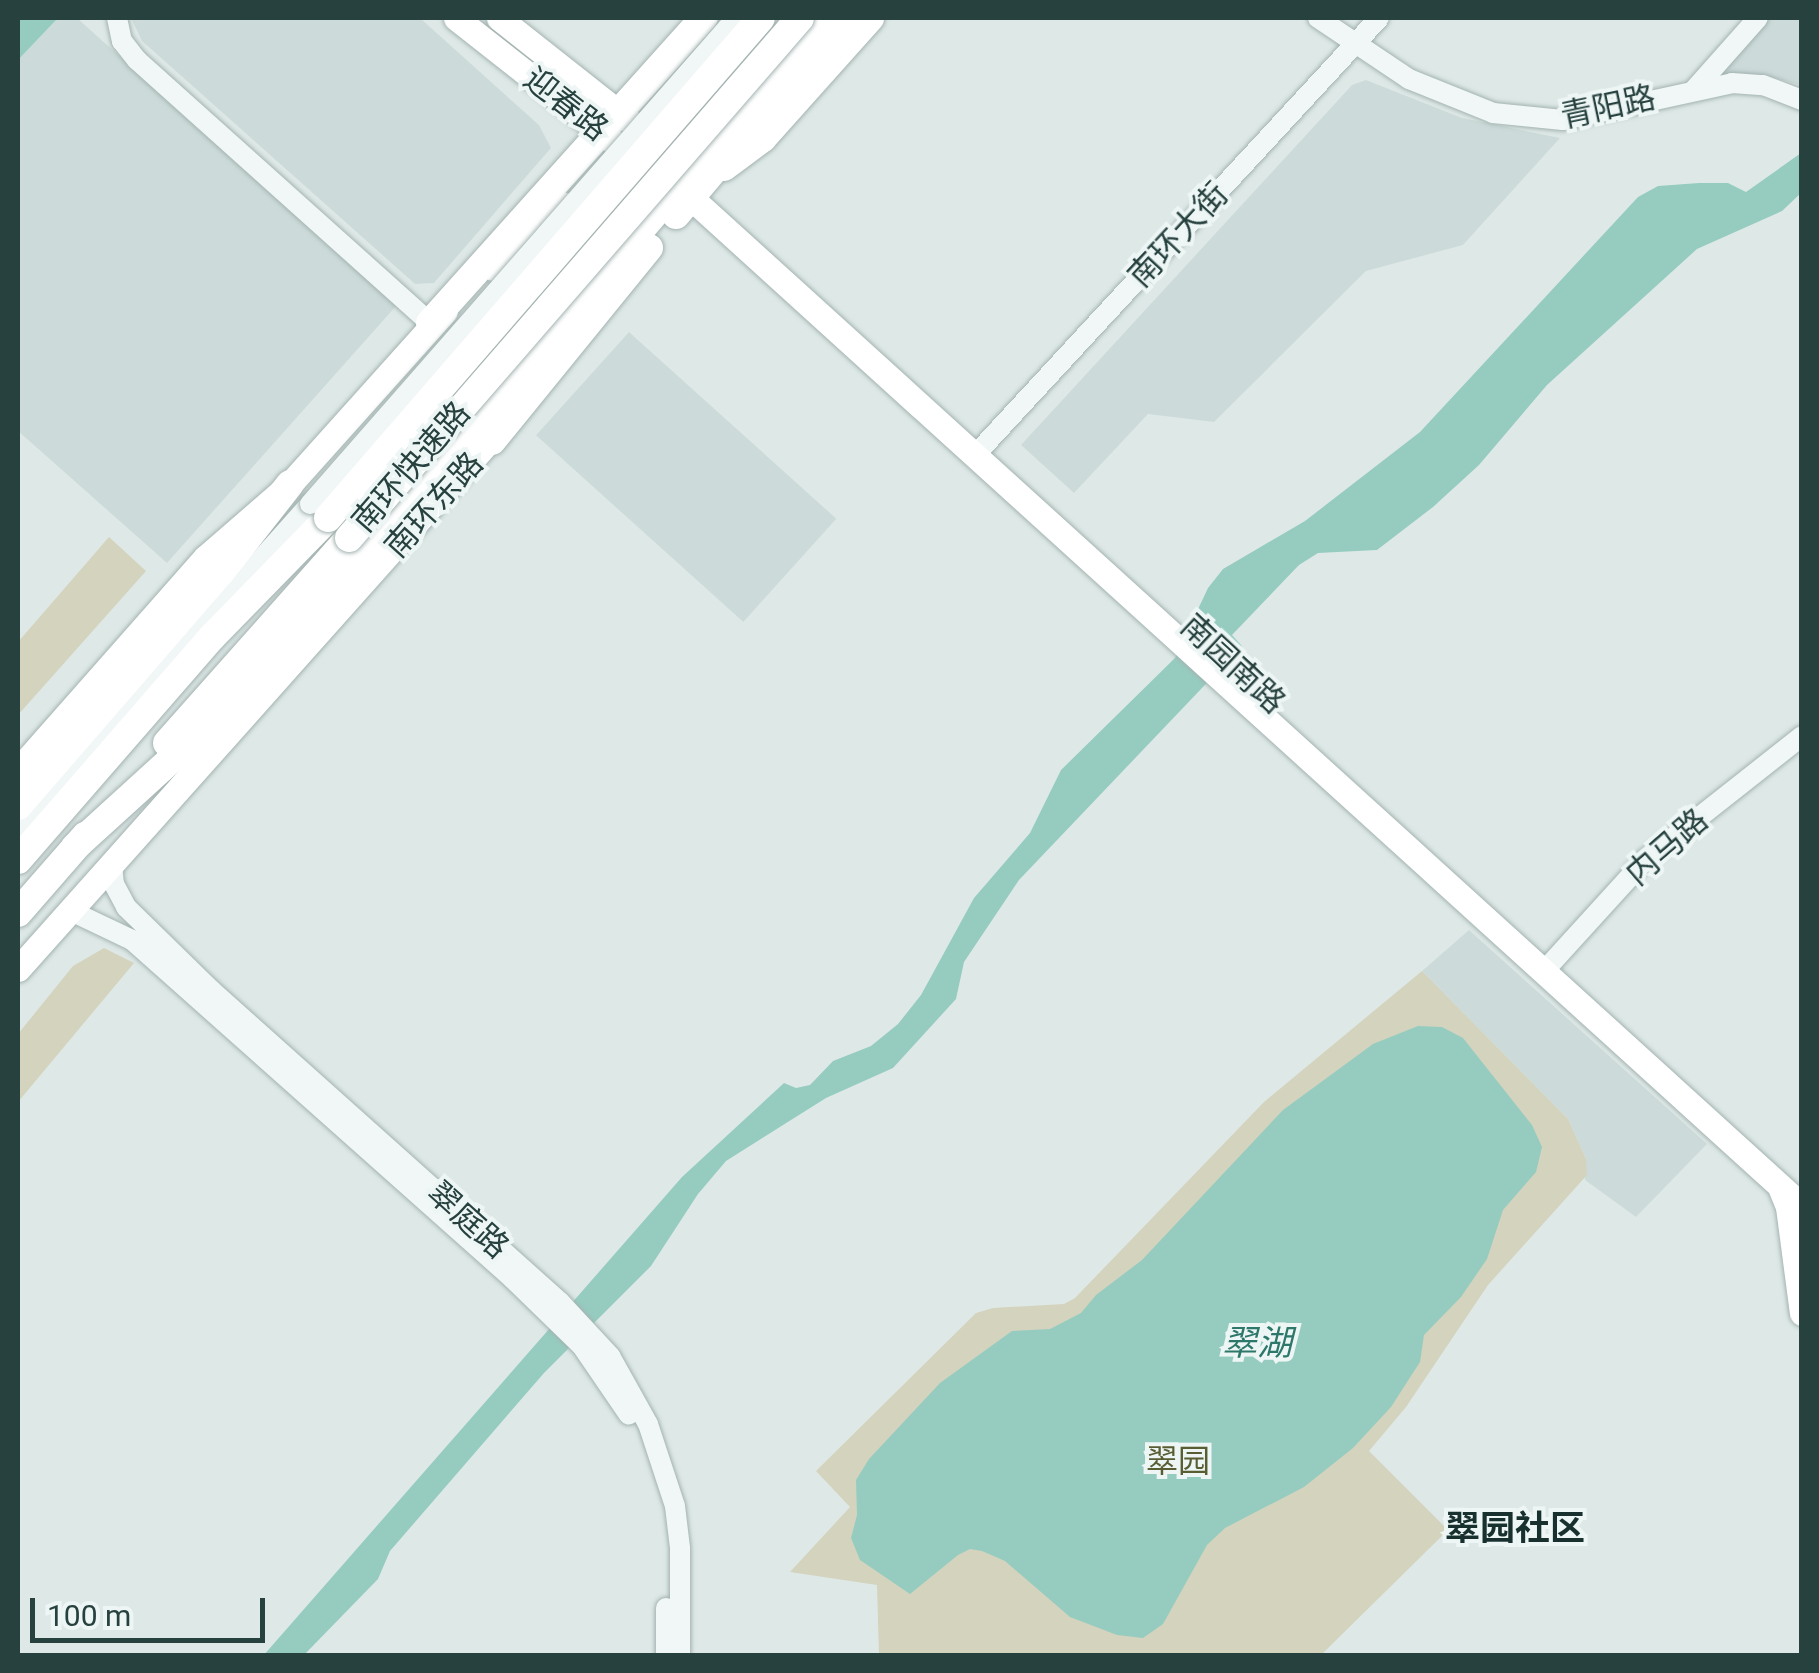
<!DOCTYPE html>
<html>
<head>
<meta charset="utf-8">
<style>
	body { margin:0 }
	#map { position:relative; width:1819px; height:1673px; overflow:hidden; background:#dee9e7; font-family:Roboto,"Noto Sans SC",sans-serif }
	div>[style] { position:absolute }
	.built>* { inset:0; background:#ccdbd9; transform-origin:0 0 }
	.green>* { inset:0; background:#d3d3be }
	.water>* { inset:0; background:#96ccc0 }
	.roads { filter:drop-shadow(0 0 2px #a3b3b1) drop-shadow(0 0 2px #a3b3b1) }
	.minor>* { height:20px; margin:-10px; padding:0 10px; transform-origin:10px; border-radius:10px; background:#f1f7f6 }
	.major>* { height:25px; margin:-12.5px; padding:0 12.5px; transform-origin:12.5px; border-radius:12.5px; background:#fff }
	.highway>* { height:28px; margin:-14px; padding:0 14px; transform-origin:14px; border-radius:14px; background:#fff }
	.bridges { filter:drop-shadow(0 0 2px #a3b3b1) drop-shadow(0 0 2px #a3b3b1) }
	.minor-bridge>* { height:20px; margin:-10px; padding:0 10px; transform-origin:10px; border-radius:10px; background:#f1f7f6 }
	.highway-bridge>* { height:28px; margin:-14px; padding:0 14px; transform-origin:14px; border-radius:14px; background:#fff }
	span { translate:-50% -50%; white-space:nowrap; text-align:center; line-height:1.15; -webkit-text-stroke:8px #edf6f5; paint-order:stroke }
	.street-label { font-size:32px; color:#26413e }
	.park-label { font-size:32px; color:#5a5d32 }
	.water-label { font-size:35px; color:#2d786a; font-style:italic }
	.neighbourhood-label { font-size:35px; color:#18312f; font-weight:700 }
	.frame { position:absolute; inset:0; border:20px solid #26413e; pointer-events:none }
	.scale { position:absolute; left:30px; top:1598px; width:235px; height:45px; box-sizing:border-box; border:5px solid #26413e; border-top:0; padding-left:12px; font-size:30px; line-height:35px; white-space:nowrap; color:#26413e; -webkit-text-stroke:8px #edf6f5; paint-order:stroke }
</style>
</head>
<body>
<div id="map">
	<div class="built">
		<i style="clip-path:polygon(58px 18px,77px 18px,397px 305px,167px 563px,18px 431px,18px 60px)"></i>
		<i style="clip-path:polygon(131px 18px,420px 18px,539px 125px,551px 148px,434px 283px,415px 284px,142px 41px)"></i>
		<i style="clip-path:polygon(1765px 18px,1801px 18px,1801px 85px,1772px 77px,1712px 77px)"></i>
		<i style="clip-path:polygon(1366px 80px,1462px 118px,1560px 138px,1463px 245px,1366px 271px,1214px 422px,1148px 414px,1074px 493px,1021px 445px,1352px 85px)"></i>
		<i style="left:629px;top:332px;width:279px;height:139px;rotate:42deg"></i>
		<i style="clip-path:polygon(1469px 930px,1707px 1144px,1636px 1217px,1585px 1180px,1586px 1159px,1568px 1119px,1422px 971px)"></i>
	</div>
	<div class="green">
		<i style="clip-path:polygon(109px 537px,146px 571px,18px 715px,18px 642px)"></i>
		<i style="clip-path:polygon(104px 948px,134px 963px,18px 1102px,18px 1034px,73px 966px)"></i>
		<i style="clip-path:polygon(1422px 971px,1568px 1119px,1586px 1159px,1587px 1175px,1488px 1285px,1406px 1407px,1369px 1451px,1448px 1530px,1321px 1655px,879px 1655px,877px 1585px,790px 1572px,850px 1507px,816px 1471px,976px 1313px,993px 1308px,1064px 1304px,1075px 1298px,1264px 1102px)"></i>
	</div>
	<div class="water">
		<i style="clip-path:polygon(18px 18px,58px 18px,18px 60px)"></i>
		<i style="clip-path:polygon(1801px 153px,1801px 193px,1782px 211px,1697px 249px,1547px 385px,1479px 465px,1433px 507px,1377px 550px,1318px 553px,1299px 565px,1232px 635px,1242px 646px,1019px 880px,964px 962px,956px 999px,893px 1068px,826px 1098px,726px 1161px,698px 1194px,651px 1266px,544px 1373px,390px 1551px,378px 1579px,304px 1655px,263px 1656px,682px 1177px,784px 1083px,796px 1088px,810px 1085px,833px 1061px,871px 1046px,898px 1024px,921px 995px,974px 898px,1030px 833px,1061px 770px,1175px 658px,1208px 588px,1223px 569px,1305px 521px,1420px 432px,1638px 197px,1658px 186px,1699px 183px,1728px 183px,1746px 192px)"></i>
		<i style="clip-path:polygon(1418px 1026px,1442px 1027px,1463px 1038px,1532px 1125px,1542px 1147px,1536px 1172px,1503px 1210px,1487px 1259px,1461px 1297px,1424px 1335px,1420px 1362px,1391px 1407px,1353px 1448px,1304px 1487px,1225px 1528px,1207px 1545px,1163px 1624px,1143px 1638px,1117px 1635px,1070px 1617px,1005px 1561px,982px 1551px,970px 1549px,958px 1555px,910px 1594px,860px 1560px,851px 1538px,857px 1515px,856px 1480px,869px 1459px,940px 1383px,1012px 1331px,1050px 1329px,1081px 1313px,1096px 1295px,1142px 1260px,1283px 1110px,1373px 1044px)"></i>
	</div>
	<div class="roads">
		<div class="minor">
			<i style="left:117px;top:18px;width:24px;rotate:78deg"></i>
			<i style="left:122px;top:41px;width:24px;rotate:52deg"></i>
			<i style="left:137px;top:60px;width:394px;rotate:41.9deg"></i>
			<i style="left:1318px;top:18px;width:110px;rotate:33.8deg"></i>
			<i style="left:1409px;top:79px;width:91px;rotate:22deg"></i>
			<i style="left:1493px;top:113px;width:70px;rotate:5.7deg"></i>
			<i style="left:1563px;top:120px;width:173px;rotate:-12.3deg"></i>
			<i style="left:1732px;top:83px;width:31px;rotate:4deg"></i>
			<i style="left:1763px;top:85px;width:42px;rotate:21deg"></i>
			<i style="left:1694px;top:90px;width:96px;rotate:-48.4deg"></i>
			<i style="left:977px;top:453px;width:592px;rotate:-47.26deg"></i>
			<i style="left:18px;top:832px;width:439px;rotate:-48.3deg"></i>
			<i style="left:112px;top:863px;width:21px;rotate:85deg"></i>
			<i style="left:114px;top:884px;width:26px;rotate:62deg"></i>
			<i style="left:126px;top:907px;width:119px;rotate:44.3deg"></i>
			<i style="left:211px;top:990px;width:468px;rotate:41.8deg"></i>
			<i style="left:560px;top:1302px;width:74px;rotate:47.2deg"></i>
			<i style="left:610px;top:1356px;width:78px;rotate:60.8deg"></i>
			<i style="left:648px;top:1424px;width:86px;rotate:71.8deg"></i>
			<i style="left:675px;top:1506px;width:42px;rotate:83.2deg"></i>
			<i style="left:680px;top:1548px;width:108px;rotate:90deg"></i>
			<i style="left:69px;top:910px;width:70px;rotate:25.5deg"></i>
			<i style="left:132px;top:940px;width:509px;rotate:41.65deg"></i>
			<i style="left:512px;top:1278px;width:98px;rotate:44.2deg"></i>
			<i style="left:582px;top:1346px;width:83px;rotate:55.7deg"></i>
			<i style="left:1544px;top:971px;width:150px;rotate:-47.7deg"></i>
			<i style="left:1645px;top:860px;width:200px;rotate:-38.3deg"></i>
			<i style="left:666px;top:1656px;width:48px;rotate:-90deg"></i>
		</div>
		<div class="major">
			<i style="left:456px;top:18px;width:215px;rotate:38.2deg"></i>
			<i style="left:625px;top:151px;width:64px;rotate:33.4deg"></i>
			<i style="left:678px;top:186px;width:1518px;rotate:42.22deg"></i>
			<i style="left:499px;top:18px;width:169px;rotate:38.3deg"></i>
			<i style="left:724px;top:168px;width:49px;rotate:-36.6deg"></i>
			<i style="left:763px;top:139px;width:162px;rotate:-48.2deg"></i>
			<i style="left:670px;top:198px;width:234px;rotate:-50.2deg"></i>
			<i style="left:493px;top:268px;width:96px;rotate:-41.2deg"></i>
			<i style="left:18px;top:770px;width:283px;rotate:-48.6deg"></i>
			<i style="left:205px;top:558px;width:113px;rotate:-41deg"></i>
			<i style="left:290px;top:484px;width:232px;rotate:-48.1deg"></i>
			<i style="left:18px;top:969px;width:730px;rotate:-48.28deg"></i>
			<i style="left:1780px;top:1187px;width:22px;rotate:68deg"></i>
			<i style="left:1788px;top:1207px;width:107px;rotate:82.5deg"></i>
		</div>
		<div class="highway">
			<i style="left:676px;top:215px;width:258px;rotate:-49.9deg"></i>
			<i style="left:430px;top:323px;width:410px;rotate:-48.1deg"></i>
			<i style="left:492px;top:441px;width:249px;rotate:-50.9deg"></i>
			<i style="left:167px;top:743px;width:274px;rotate:-48.4deg"></i>
			<i style="left:18px;top:806px;width:308px;rotate:-49.1deg"></i>
			<i style="left:220px;top:573px;width:113px;rotate:-51.8deg"></i>
			<i style="left:75px;top:847px;width:226px;rotate:-42.3deg"></i>
			<i style="left:242px;top:695px;width:303px;rotate:-48.2deg"></i>
			<i style="left:444px;top:469px;width:112px;rotate:-52.6deg"></i>
			<i style="left:512px;top:380px;width:255px;rotate:-49.4deg"></i>
			<i style="left:18px;top:860px;width:297px;rotate:-49deg"></i>
			<i style="left:213px;top:636px;width:165px;rotate:-45.7deg"></i>
			<i style="left:18px;top:913px;width:103px;rotate:-48.9deg"></i>
		</div>
	</div>
	<div class="bridges">
		<div class="minor-bridge">
			<i style="left:310px;top:504px;width:646px;rotate:-48.76deg"></i>
		</div>
		<div class="highway-bridge">
			<i style="left:328px;top:518px;width:661px;rotate:-49.11deg"></i>
			<i style="left:349px;top:538px;width:688px;rotate:-49.06deg"></i>
		</div>
	</div>
	<div class="street-label">
		<span style="left:566px;top:104px;rotate:38deg">迎春路</span>
		<span style="left:1608px;top:107px;rotate:-12deg">青阳路</span>
		<span style="left:1178px;top:235px;rotate:-47deg">南环大街</span>
		<span style="left:411px;top:467px;rotate:-49deg">南环快速路</span>
		<span style="left:434px;top:505px;rotate:-48deg">南环东路</span>
		<span style="left:1233px;top:664px;rotate:43deg">南园南路</span>
		<span style="left:1667px;top:847px;rotate:-41deg">内马路</span>
		<span style="left:468px;top:1220px;rotate:42deg">翠庭路</span>
	</div>
	<div class="park-label">
		<span style="left:1178px;top:1461px">翠园</span>
	</div>
	<div class="water-label">
		<span style="left:1257px;top:1344px">翠湖</span>
	</div>
	<div class="neighbourhood-label">
		<span style="left:1515px;top:1529px">翠园社区</span>
	</div>
	<div class="frame"></div>
	<div class="scale">100 m</div>
</div>
</body>
</html>
